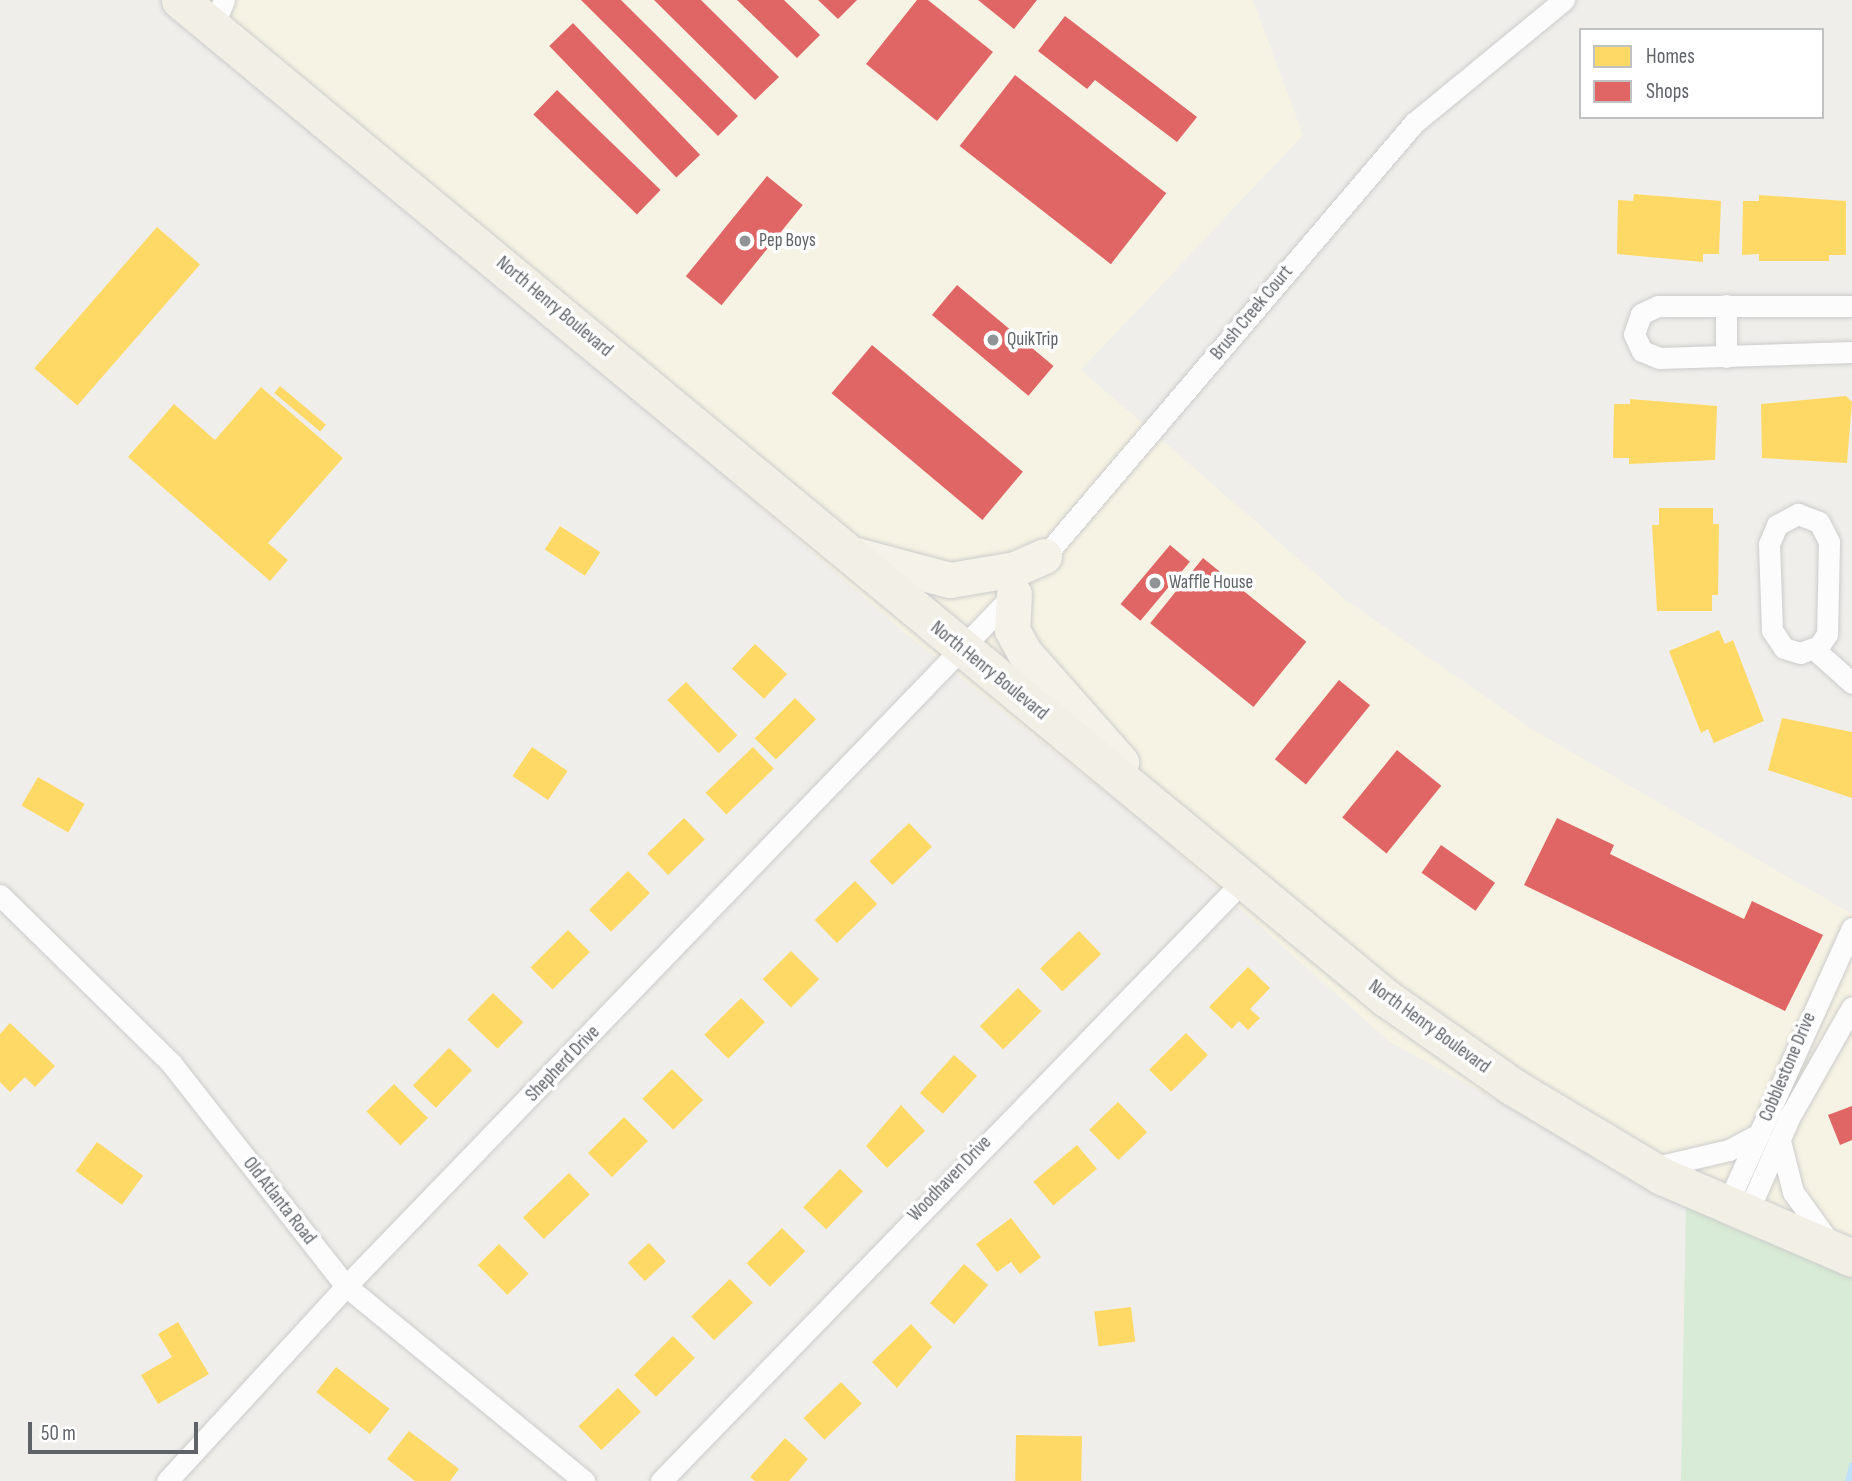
<!DOCTYPE html>
<html>
<head>
<meta charset="utf-8">
<style>
	body { margin:0 }
	#map { position:relative; width:1852px; height:1481px; overflow:hidden; background:#efeeea; font-family:"Sofia Sans Condensed",sans-serif }
	div>[style] { position:absolute }
	.commercial>* { inset:0; background:#f7f3e4 }
	.green>* { inset:0; background:#d8ebd6 }
	.homes>* { inset:0; background:#ffd966; transform-origin:0 0 }
	.shops>* { inset:0; background:#e06666; transform-origin:0 0 }
	.stream>* { height:7px; margin:-3.5px; padding:0 3.5px; transform-origin:3.5px; border-radius:3.5px; background:#bfe0f9 }
	.roads { filter:drop-shadow(0 0 2px #cbcccc) drop-shadow(0 0 2px #cbcccc) }
	.minor>* { height:21px; margin:-10.5px; padding:0 10.5px; transform-origin:10.5px; border-radius:10.5px; background:#fdfcfc }
	.primary>* { height:35px; margin:-17.5px; padding:0 17.5px; transform-origin:17.5px; border-radius:17.5px; background:#f4f2e9 }
	.trunk>* { height:37px; margin:-18.5px; padding:0 18.5px; transform-origin:18.5px; border-radius:18.5px; background:#f2f0e6 }
	.dots>* { width:19px; height:19px; translate:-50% -50%; box-sizing:border-box; border:4px solid #fff; border-radius:50% }
	span { translate:-50% -50%; white-space:nowrap; text-align:center; line-height:1.15; -webkit-text-stroke:7px #fff; paint-order:stroke }
	.poi-label { font-size:19px; color:#5f6368 }
	.left { translate:0 -50%; text-align:left }
	.street-label { font-size:19px; color:#5f6368 }
	.legend { position:absolute; left:1579px; top:28px; width:245px; height:91px; box-sizing:border-box; background:#fff; border:2px solid #bfc1c3; margin:0; padding:9px 12px; list-style:none; font-size:21px; color:#5f6368 }
	.legend li { display:flex; align-items:center; gap:14px; height:35px }
	.legend b { width:35px; border:2px solid #bfc1c3 }
	.scale { position:absolute; left:28px; top:1422px; width:170px; height:32px; box-sizing:border-box; border:4px solid #5f6368; border-top:0; padding-left:9px; font-size:21px; line-height:24px; white-space:nowrap; color:#5f6368; -webkit-text-stroke:5px #fff; paint-order:stroke }
</style>
</head>
<body>
<div id="map">
	<div class="commercial">
		<i style="clip-path:polygon(180px 0,1253px 0,1303px 135px,1081px 370px,1347px 601px,1535px 731px,1852px 914px,1852px 1273px,1729px 1227px,1390px 1042px,1150px 828px,905px 633px)"></i>
	</div>
	<div class="green">
		<i style="clip-path:polygon(1686px 1203px,1729px 1227px,1852px 1273px,1852px 1481px,1681px 1481px)"></i>
	</div>
	<div class="homes">
		<i style="clip-path:polygon(1634px 194px,1721px 201px,1719px 254px,1703px 254px,1703px 262px,1617px 254px,1618px 200px,1633px 201px)"></i>
		<i style="clip-path:polygon(1759px 195px,1846px 201px,1846px 255px,1829px 255px,1829px 261px,1759px 261px,1759px 254px,1742px 255px,1743px 201px,1759px 201px)"></i>
		<i style="left:157px;top:227px;width:57px;height:187px;rotate:41deg"></i>
		<i style="left:280px;top:386px;width:60px;height:9px;rotate:40deg"></i>
		<i style="clip-path:polygon(261px 387px,343px 458px,268px 543px,288px 560px,270px 581px,128px 457px,174px 404px,215px 440px)"></i>
		<i style="clip-path:polygon(1846px 396px,1852px 402px,1847px 463px,1762px 458px,1761px 404px)"></i>
		<i style="clip-path:polygon(1630px 399px,1717px 406px,1715px 460px,1629px 464px,1629px 458px,1613px 458px,1614px 404px,1630px 404px)"></i>
		<i style="clip-path:polygon(1659px 508px,1713px 508px,1713px 524px,1719px 524px,1718px 595px,1712px 595px,1712px 611px,1657px 611px,1652px 525px,1659px 525px)"></i>
		<i style="left:560px;top:526px;width:48px;height:28px;rotate:33deg"></i>
		<i style="clip-path:polygon(1719px 630px,1725px 644px,1733px 640px,1764px 721px,1714px 743px,1708px 729px,1701px 733px,1669px 651px)"></i>
		<i style="left:755px;top:644px;width:44px;height:34px;rotate:43deg"></i>
		<i style="left:686px;top:682px;width:74px;height:26px;rotate:46deg"></i>
		<i style="left:795px;top:698px;width:30px;height:57px;rotate:45deg"></i>
		<i style="clip-path:polygon(1782px 718px,1852px 732px,1852px 798px,1768px 770px)"></i>
		<i style="left:532px;top:747px;width:43px;height:35px;rotate:34deg"></i>
		<i style="left:753px;top:747px;width:30px;height:66px;rotate:46deg"></i>
		<i style="left:38px;top:777px;width:54px;height:33px;rotate:30deg"></i>
		<i style="left:684px;top:818px;width:30px;height:51px;rotate:46deg"></i>
		<i style="left:909px;top:823px;width:33px;height:55px;rotate:46deg"></i>
		<i style="left:628px;top:871px;width:31px;height:55px;rotate:45deg"></i>
		<i style="left:855px;top:881px;width:32px;height:56px;rotate:46deg"></i>
		<i style="left:568px;top:930px;width:31px;height:53px;rotate:45deg"></i>
		<i style="left:1079px;top:931px;width:32px;height:54px;rotate:46deg"></i>
		<i style="left:791px;top:951px;width:40px;height:40px;rotate:45deg"></i>
		<i style="clip-path:polygon(1248px 967px,1270px 988px,1250px 1009px,1260px 1018px,1248px 1030px,1239px 1021px,1232px 1029px,1209px 1007px)"></i>
		<i style="left:1018px;top:988px;width:33px;height:54px;rotate:45deg"></i>
		<i style="left:493px;top:993px;width:42px;height:37px;rotate:44deg"></i>
		<i style="left:741px;top:998px;width:34px;height:52px;rotate:45deg"></i>
		<i style="clip-path:polygon(10px 1023px,55px 1066px,35px 1087px,25px 1077px,10px 1092px,0 1082px,0 1034px)"></i>
		<i style="left:1186px;top:1033px;width:31px;height:52px;rotate:45deg"></i>
		<i style="left:449px;top:1048px;width:32px;height:52px;rotate:44deg"></i>
		<i style="left:954px;top:1055px;width:31px;height:51px;rotate:42deg"></i>
		<i style="left:672px;top:1069px;width:44px;height:42px;rotate:45deg"></i>
		<i style="left:394px;top:1084px;width:48px;height:39px;rotate:45deg"></i>
		<i style="left:1118px;top:1102px;width:42px;height:40px;rotate:46deg"></i>
		<i style="clip-path:polygon(901px 1105px,925px 1131px,887px 1168px,866px 1146px)"></i>
		<i style="left:624px;top:1117px;width:34px;height:51px;rotate:45deg"></i>
		<i style="left:97px;top:1142px;width:57px;height:36px;rotate:36deg"></i>
		<i style="left:1077px;top:1145px;width:31px;height:57px;rotate:50deg"></i>
		<i style="left:840px;top:1169px;width:32px;height:53px;rotate:44deg"></i>
		<i style="left:569px;top:1173px;width:30px;height:64px;rotate:46deg"></i>
		<i style="clip-path:polygon(1011px 1218px,1041px 1257px,1020px 1274px,1011px 1262px,997px 1272px,976px 1244px)"></i>
		<i style="left:782px;top:1228px;width:33px;height:50px;rotate:45deg"></i>
		<i style="left:649px;top:1243px;width:25px;height:29px;rotate:47deg"></i>
		<i style="left:499px;top:1244px;width:42px;height:30px;rotate:45deg"></i>
		<i style="left:964px;top:1264px;width:32px;height:52px;rotate:41deg"></i>
		<i style="left:730px;top:1279px;width:33px;height:54px;rotate:46deg"></i>
		<i style="left:1131px;top:1307px;width:35px;height:37px;rotate:83deg"></i>
		<i style="clip-path:polygon(178px 1322px,209px 1374px,158px 1404px,141px 1375px,172px 1357px,158px 1334px)"></i>
		<i style="clip-path:polygon(911px 1324px,932px 1347px,897px 1388px,872px 1362px)"></i>
		<i style="left:673px;top:1336px;width:31px;height:55px;rotate:45deg"></i>
		<i style="left:336px;top:1367px;width:68px;height:32px;rotate:38deg"></i>
		<i style="left:841px;top:1382px;width:30px;height:52px;rotate:46deg"></i>
		<i style="left:618px;top:1388px;width:33px;height:55px;rotate:46deg"></i>
		<i style="clip-path:polygon(409px 1431px,459px 1469px,450px 1481px,415px 1481px,387px 1459px)"></i>
		<i style="left:1016px;top:1435px;width:66px;height:46px;rotate:1deg"></i>
		<i style="clip-path:polygon(785px 1438px,808px 1459px,789px 1481px,755px 1481px,750px 1477px)"></i>
	</div>
	<div class="shops">
		<i style="clip-path:polygon(581px 0,621px 0,738px 116px,718px 136px)"></i>
		<i style="clip-path:polygon(654px 0,701px 0,779px 77px,755px 100px)"></i>
		<i style="clip-path:polygon(737px 0,784px 0,820px 35px,797px 58px)"></i>
		<i style="clip-path:polygon(818px 0,857px 0,838px 19px)"></i>
		<i style="clip-path:polygon(917px 0,928px 0,993px 52px,937px 121px,866px 64px)"></i>
		<i style="clip-path:polygon(978px 0,1037px 0,1014px 29px)"></i>
		<i style="clip-path:polygon(1065px 16px,1197px 117px,1177px 142px,1095px 80px,1087px 89px,1038px 51px)"></i>
		<i style="left:573px;top:23px;width:183px;height:33px;rotate:46deg"></i>
		<i style="left:1015px;top:75px;width:192px;height:90px;rotate:38deg"></i>
		<i style="left:557px;top:90px;width:144px;height:34px;rotate:44deg"></i>
		<i style="left:767px;top:176px;width:46px;height:129px;rotate:39deg"></i>
		<i style="left:957px;top:285px;width:126px;height:39px;rotate:40deg"></i>
		<i style="left:872px;top:345px;width:197px;height:63px;rotate:40deg"></i>
		<i style="left:1170px;top:545px;width:26px;height:77px;rotate:40deg"></i>
		<i style="left:1203px;top:558px;width:133px;height:84px;rotate:39deg"></i>
		<i style="left:1339px;top:680px;width:40px;height:102px;rotate:39deg"></i>
		<i style="left:1397px;top:750px;width:57px;height:87px;rotate:39deg"></i>
		<i style="clip-path:polygon(1557px 818px,1614px 845px,1610px 854px,1744px 919px,1752px 901px,1823px 935px,1785px 1011px,1524px 885px)"></i>
		<i style="left:1441px;top:845px;width:66px;height:34px;rotate:35deg"></i>
		<i style="clip-path:polygon(1852px 1106px,1852px 1140px,1840px 1145px,1828px 1115px)"></i>
	</div>
	<div class="stream">
		<i style="left:1848px;top:1481px;width:16px;rotate:-76deg"></i>
	</div>
	<div class="roads">
		<div class="minor">
			<i style="left:213px;top:26px;width:28px;rotate:-67deg"></i>
			<i style="left:1726px;top:305px;width:52px;rotate:90deg"></i>
			<i style="left:1852px;top:306px;width:194px;rotate:180deg"></i>
			<i style="left:1658px;top:306px;width:19px;rotate:155deg"></i>
			<i style="left:1641px;top:314px;width:21px;rotate:109deg"></i>
			<i style="left:1634px;top:334px;width:19px;rotate:65deg"></i>
			<i style="left:1642px;top:351px;width:18px;rotate:22deg"></i>
			<i style="left:1659px;top:358px;width:193px;rotate:-1.8deg"></i>
			<i style="left:1798px;top:514px;width:22px;rotate:21deg"></i>
			<i style="left:1819px;top:522px;width:22px;rotate:63deg"></i>
			<i style="left:1829px;top:542px;width:92px;rotate:91.2deg"></i>
			<i style="left:1827px;top:634px;width:14px;rotate:124deg"></i>
			<i style="left:1819px;top:646px;width:20px;rotate:160deg"></i>
			<i style="left:1800px;top:653px;width:17px;rotate:-163deg"></i>
			<i style="left:1784px;top:648px;width:22px;rotate:-124deg"></i>
			<i style="left:1772px;top:630px;width:86px;rotate:-92deg"></i>
			<i style="left:1769px;top:544px;width:21px;rotate:-67deg"></i>
			<i style="left:1777px;top:525px;width:24px;rotate:-28deg"></i>
			<i style="left:1038px;top:564px;width:580px;rotate:-49.55deg"></i>
			<i style="left:1414px;top:123px;width:194px;rotate:-39.4deg"></i>
			<i style="left:1814px;top:649px;width:51px;rotate:41.8deg"></i>
			<i style="left:0;top:895px;width:240px;rotate:44.5deg"></i>
			<i style="left:171px;top:1063px;width:283px;rotate:51.9deg"></i>
			<i style="left:346px;top:1286px;width:308px;rotate:39.3deg"></i>
			<i style="left:1780px;top:1141px;width:53px;rotate:75.7deg"></i>
			<i style="left:1793px;top:1192px;width:62px;rotate:54.2deg"></i>
			<i style="left:1652px;top:1168px;width:79px;rotate:-13.2deg"></i>
			<i style="left:1729px;top:1150px;width:34px;rotate:-28deg"></i>
			<i style="left:1726px;top:1207px;width:306px;rotate:-65.7deg"></i>
			<i style="left:1746px;top:1216px;width:109px;rotate:-66.3deg"></i>
			<i style="left:1790px;top:1116px;width:125px;rotate:-60.4deg"></i>
			<i style="left:167px;top:1481px;width:265px;rotate:-47.4deg"></i>
			<i style="left:346px;top:1286px;width:962px;rotate:-46.01deg"></i>
			<i style="left:661px;top:1481px;width:836px;rotate:-45.87deg"></i>
		</div>
		<div class="primary">
			<i style="left:852px;top:554px;width:101px;rotate:14.9deg"></i>
			<i style="left:950px;top:580px;width:66px;rotate:-9.6deg"></i>
			<i style="left:1015px;top:569px;width:32px;rotate:-24deg"></i>
			<i style="left:1014px;top:594px;width:36px;rotate:93deg"></i>
			<i style="left:1012px;top:630px;width:25px;rotate:61deg"></i>
			<i style="left:1024px;top:652px;width:147px;rotate:48.6deg"></i>
		</div>
		<div class="trunk">
			<i style="left:180px;top:0;width:1565px;rotate:39.61deg"></i>
			<i style="left:1386px;top:998px;width:155px;rotate:35deg"></i>
			<i style="left:1513px;top:1087px;width:174px;rotate:30.9deg"></i>
			<i style="left:1662px;top:1176px;width:207px;rotate:23.3deg"></i>
		</div>
	</div>
	<div class="dots">
		<i style="left:745px;top:241px;background:#919496"></i>
		<i style="left:993px;top:340px;background:#919496"></i>
		<i style="left:1155px;top:583px;background:#919496"></i>
	</div>
	<div class="poi-label">
		<span class="left" style="left:759px;top:241px">Pep Boys</span>
		<span class="left" style="left:1007px;top:340px">QuikTrip</span>
		<span class="left" style="left:1169px;top:583px">Waffle House</span>
	</div>
	<div class="street-label">
		<span style="left:554px;top:307px;rotate:40deg">North Henry Boulevard</span>
		<span style="left:1252px;top:313px;rotate:-50deg">Brush Creek Court</span>
		<span style="left:989px;top:671px;rotate:39deg">North Henry Boulevard</span>
		<span style="left:1429px;top:1027px;rotate:36deg">North Henry Boulevard</span>
		<span style="left:563px;top:1064px;rotate:-46deg">Shepherd Drive</span>
		<span style="left:1788px;top:1067px;rotate:-67deg">Cobblestone Drive</span>
		<span style="left:950px;top:1179px;rotate:-46deg">Woodhaven Drive</span>
		<span style="left:279px;top:1201px;rotate:52deg">Old Atlanta Road</span>
	</div>
	<ul class="legend">
	<li><b style="height:19px;background:#ffd966"></b>Homes</li>
	<li><b style="height:19px;background:#e06666"></b>Shops</li>
	</ul>
	<div class="scale">50 m</div>
</div>
</body>
</html>
